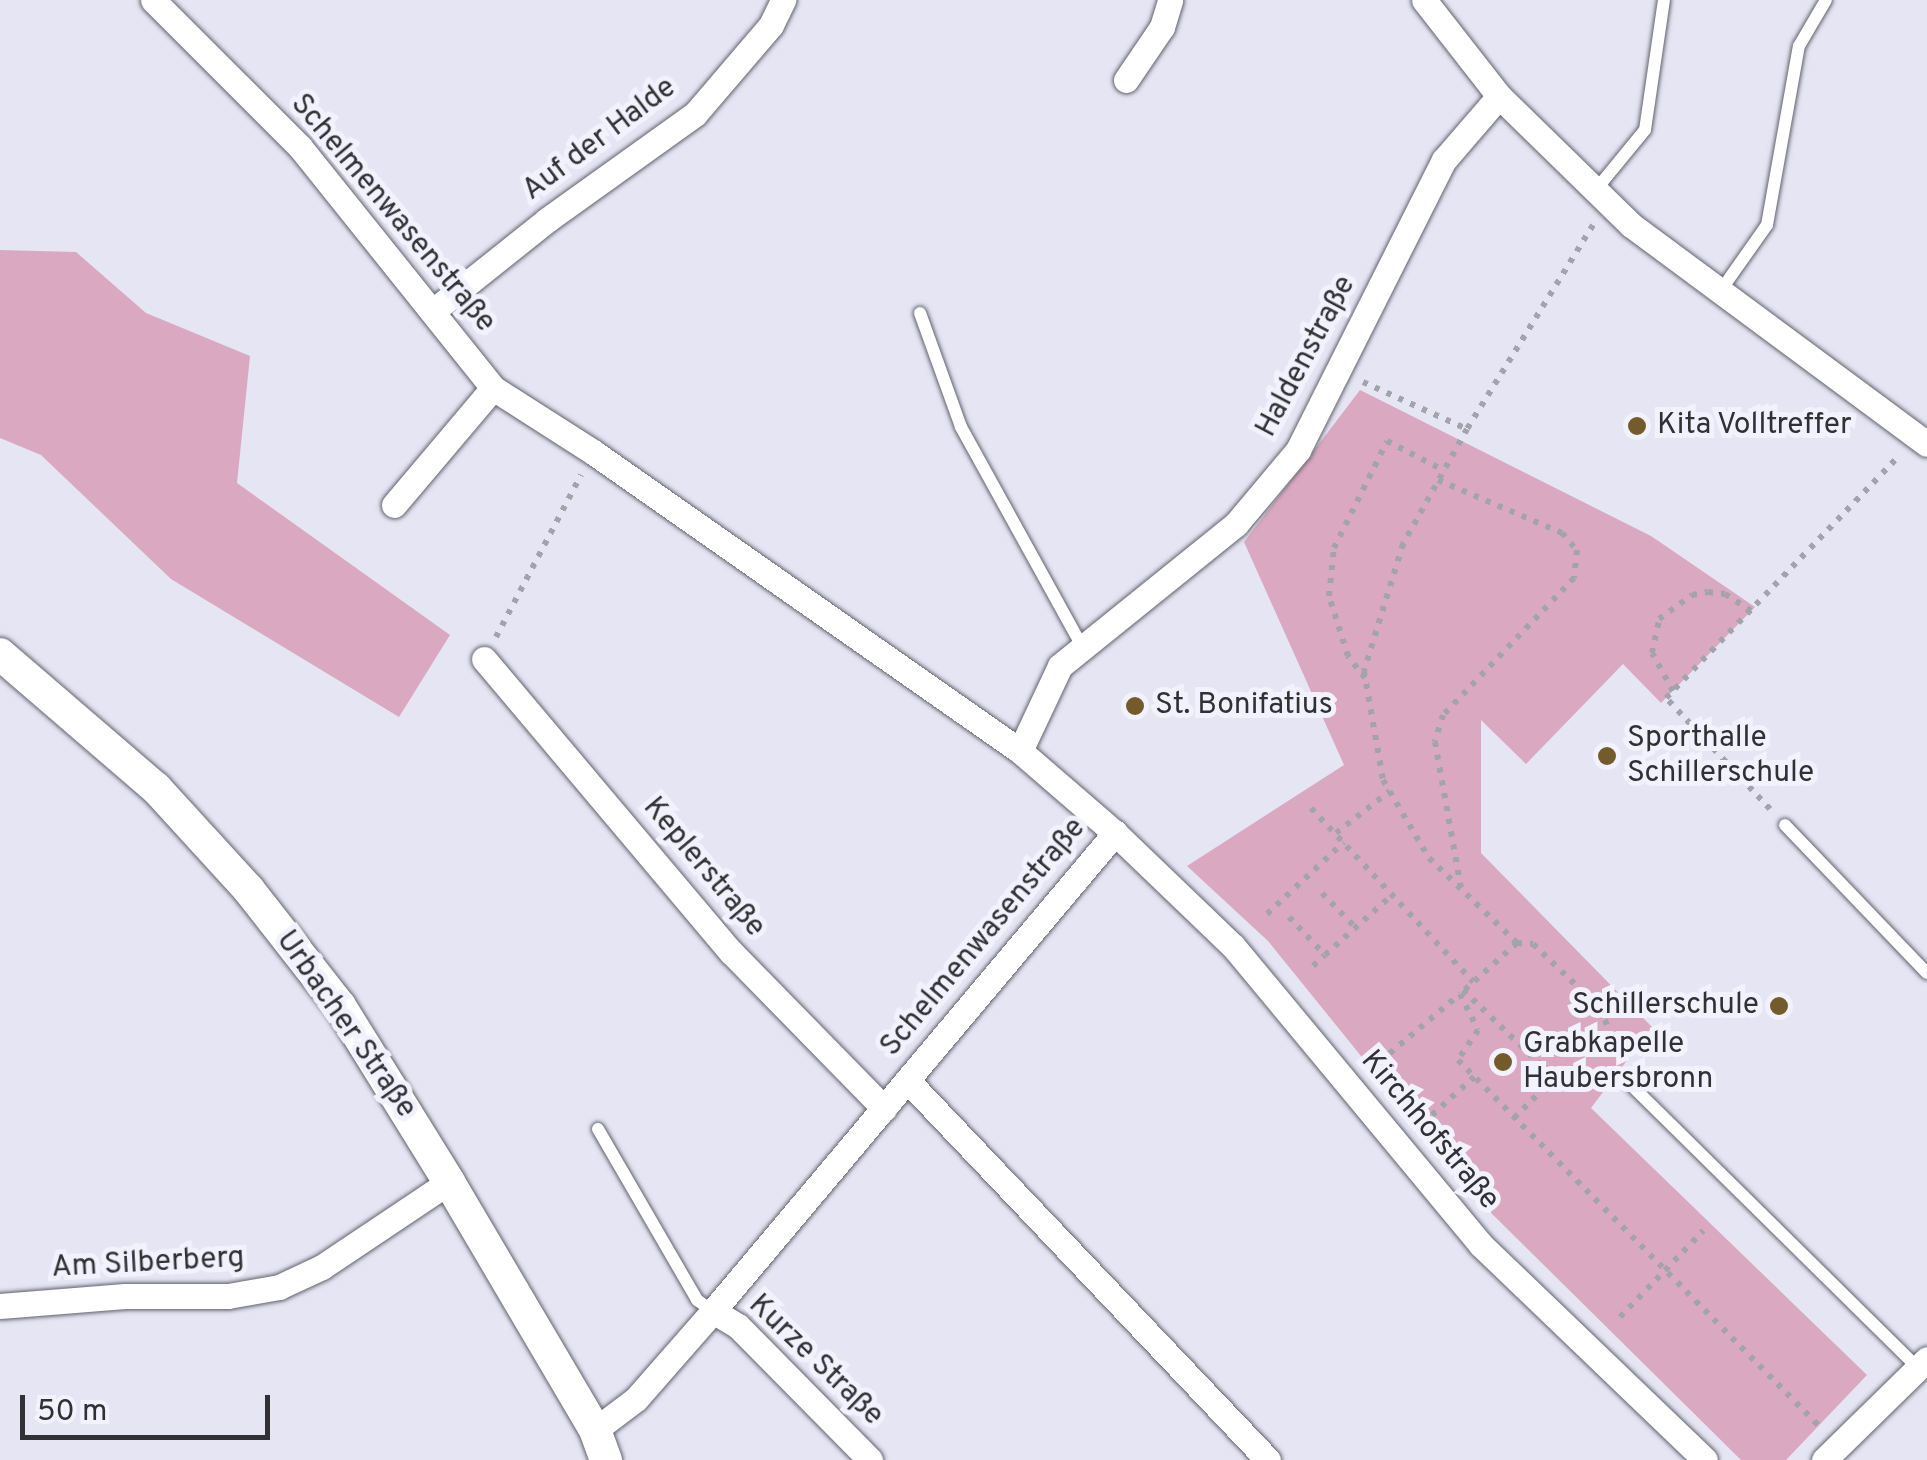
<!DOCTYPE html>
<html>
<head>
<meta charset="utf-8">
<style>
	body { margin:0 }
	#map { position:relative; width:1927px; height:1460px; overflow:hidden; background:#e5e5f3; font-family:Overpass,sans-serif }
	div>[style] { position:absolute }
	.green>* { inset:0; background:#daa9c1 }
	.path>* { height:6px; margin-top:-3px; transform-origin:0; background:repeating-linear-gradient(90deg,#a3a3ae 0 5px,transparent 0 13px) }
	.roads { filter:drop-shadow(0 0 2px #62626e) drop-shadow(0 0 2px #62626e) }
	.service>* { height:12px; margin:-6px; padding:0 6px; transform-origin:6px; border-radius:6px; background:#fff }
	.minor>* { height:25px; margin:-12.5px; padding:0 12.5px; transform-origin:12.5px; border-radius:12.5px; background:#fff }
	.tertiary>* { height:32px; margin:-16px; padding:0 16px; transform-origin:16px; border-radius:16px; background:#fff }
	.dots>* { width:28px; height:28px; translate:-50% -50%; box-sizing:border-box; border:5px solid #f2f2fe; border-radius:50% }
	span { translate:-50% -50%; white-space:nowrap; text-align:center; line-height:1.15; -webkit-text-stroke:10px #f2f2fe; paint-order:stroke }
	.street-label { font-size:30px; color:#303035 }
	.poi-label { font-size:30px; color:#303035 }
	.left { translate:0 -50%; text-align:left }
	.right { translate:-100% -50%; text-align:right }
	.scale { position:absolute; left:20px; top:1395px; width:250px; height:45px; box-sizing:border-box; border:5px solid #303035; border-top:0; padding-left:12px; font-size:30px; line-height:35px; white-space:nowrap; color:#303035; -webkit-text-stroke:8px #f2f2fe; paint-order:stroke }
</style>
</head>
<body>
<div id="map">
	<div class="green">
		<i style="clip-path:polygon(0 250px,76px 252px,146px 313px,250px 356px,237px 483px,450px 635px,399px 717px,171px 579px,41px 455px,0 438px)"></i>
		<i style="clip-path:polygon(1360px 390px,1651px 536px,1755px 607px,1661px 703px,1623px 664px,1526px 764px,1481px 720px,1481px 853px,1652px 1027px,1591px 1108px,1867px 1375px,1786px 1460px,1741px 1460px,1475px 1197px,1268px 941px,1187px 866px,1344px 765px,1244px 542px)"></i>
	</div>
	<div class="path">
		<i style="left:1593px;top:225px;width:240px;rotate:121.7deg"></i>
		<i style="left:1467px;top:429px;width:132px;rotate:119.1deg"></i>
		<i style="left:1403px;top:544px;width:133px;rotate:107.1deg"></i>
		<i style="left:1364px;top:671px;width:111px;rotate:80.1deg"></i>
		<i style="left:1383px;top:780px;width:91px;rotate:59.5deg"></i>
		<i style="left:1429px;top:858px;width:122px;rotate:44deg"></i>
		<i style="left:1517px;top:943px;width:76px;rotate:138.2deg"></i>
		<i style="left:1460px;top:994px;width:40px;rotate:63.4deg"></i>
		<i style="left:1478px;top:1030px;width:36px;rotate:124deg"></i>
		<i style="left:1458px;top:1060px;width:517px;rotate:45.39deg"></i>
		<i style="left:1363px;top:382px;width:114px;rotate:24.3deg"></i>
		<i style="left:1438px;top:480px;width:135px;rotate:23.1deg"></i>
		<i style="left:1562px;top:533px;width:23px;rotate:49deg"></i>
		<i style="left:1577px;top:550px;width:28px;rotate:96deg"></i>
		<i style="left:1574px;top:578px;width:190px;rotate:133.7deg"></i>
		<i style="left:1443px;top:715px;width:28px;rotate:107deg"></i>
		<i style="left:1435px;top:742px;width:148px;rotate:79.9deg"></i>
		<i style="left:496px;top:637px;width:183px;rotate:-62.3deg"></i>
		<i style="left:1365px;top:678px;width:28px;rotate:-128deg"></i>
		<i style="left:1348px;top:656px;width:63px;rotate:-107.6deg"></i>
		<i style="left:1329px;top:596px;width:48px;rotate:-84.1deg"></i>
		<i style="left:1334px;top:548px;width:119px;rotate:-63.6deg"></i>
		<i style="left:1387px;top:441px;width:65px;rotate:27.3deg"></i>
		<i style="left:1673px;top:691px;width:43px;rotate:-118.9deg"></i>
		<i style="left:1652px;top:653px;width:35px;rotate:-78deg"></i>
		<i style="left:1659px;top:619px;width:41px;rotate:-36deg"></i>
		<i style="left:1692px;top:595px;width:16px;rotate:-11deg"></i>
		<i style="left:1708px;top:592px;width:17px;rotate:7deg"></i>
		<i style="left:1725px;top:594px;width:31px;rotate:33deg"></i>
		<i style="left:1311px;top:808px;width:238px;rotate:47deg"></i>
		<i style="left:1770px;top:809px;width:152px;rotate:-133.1deg"></i>
		<i style="left:1666px;top:698px;width:335px;rotate:-46.1deg"></i>
		<i style="left:1336px;top:833px;width:68px;rotate:-37.9deg"></i>
		<i style="left:1322px;top:893px;width:47px;rotate:45.9deg"></i>
		<i style="left:1267px;top:914px;width:105px;rotate:-43.1deg"></i>
		<i style="left:1289px;top:917px;width:52px;rotate:46.5deg"></i>
		<i style="left:1325px;top:955px;width:91px;rotate:-41.9deg"></i>
		<i style="left:1517px;top:943px;width:16px;rotate:4deg"></i>
		<i style="left:1533px;top:944px;width:93px;rotate:43.7deg"></i>
		<i style="left:1600px;top:1008px;width:63px;rotate:67.5deg"></i>
		<i style="left:1313px;top:966px;width:16px;rotate:-43deg"></i>
		<i style="left:1463px;top:990px;width:112px;rotate:43.9deg"></i>
		<i style="left:1544px;top:1068px;width:71px;rotate:11.3deg"></i>
		<i style="left:1370px;top:1070px;width:118px;rotate:-40.2deg"></i>
		<i style="left:1432px;top:1115px;width:57px;rotate:-42.1deg"></i>
		<i style="left:1514px;top:1118px;width:42px;rotate:-45deg"></i>
		<i style="left:1544px;top:1088px;width:20px;rotate:-90deg"></i>
		<i style="left:1620px;top:1317px;width:120px;rotate:-46deg"></i>
	</div>
	<div class="roads">
		<div class="service">
			<i style="left:1594px;top:192px;width:80px;rotate:-50.6deg"></i>
			<i style="left:1645px;top:130px;width:131px;rotate:-81.7deg"></i>
			<i style="left:1719px;top:293px;width:83px;rotate:-54.8deg"></i>
			<i style="left:1767px;top:225px;width:182px;rotate:-79.9deg"></i>
			<i style="left:1799px;top:46px;width:53px;rotate:-59.6deg"></i>
			<i style="left:920px;top:313px;width:121px;rotate:70.2deg"></i>
			<i style="left:961px;top:427px;width:252px;rotate:61.1deg"></i>
			<i style="left:1785px;top:825px;width:205px;rotate:46.2deg"></i>
			<i style="left:1632px;top:1086px;width:400px;rotate:44.6deg"></i>
			<i style="left:598px;top:1129px;width:198px;rotate:59.9deg"></i>
			<i style="left:697px;top:1300px;width:19px;rotate:35deg"></i>
		</div>
		<div class="minor">
			<i style="left:153px;top:0;width:208px;rotate:45deg"></i>
			<i style="left:300px;top:147px;width:309px;rotate:51.3deg"></i>
			<i style="left:493px;top:388px;width:119px;rotate:32.6deg"></i>
			<i style="left:593px;top:452px;width:521px;rotate:35deg"></i>
			<i style="left:1020px;top:751px;width:125px;rotate:40.8deg"></i>
			<i style="left:1115px;top:833px;width:163px;rotate:43.8deg"></i>
			<i style="left:1233px;top:946px;width:388px;rotate:50.3deg"></i>
			<i style="left:1481px;top:1245px;width:310px;rotate:43.8deg"></i>
			<i style="left:1424px;top:0;width:122px;rotate:52deg"></i>
			<i style="left:1499px;top:96px;width:185px;rotate:44.3deg"></i>
			<i style="left:1631px;top:225px;width:368px;rotate:36.5deg"></i>
			<i style="left:1126px;top:80px;width:64px;rotate:-55.8deg"></i>
			<i style="left:1162px;top:27px;width:28px;rotate:-73deg"></i>
			<i style="left:433px;top:311px;width:146px;rotate:-38.6deg"></i>
			<i style="left:547px;top:220px;width:182px;rotate:-35.6deg"></i>
			<i style="left:695px;top:114px;width:117px;rotate:-49.5deg"></i>
			<i style="left:771px;top:25px;width:28px;rotate:-64deg"></i>
			<i style="left:394px;top:505px;width:153px;rotate:-49.8deg"></i>
			<i style="left:484px;top:659px;width:383px;rotate:49.9deg"></i>
			<i style="left:731px;top:952px;width:219px;rotate:45.6deg"></i>
			<i style="left:1020px;top:751px;width:94px;rotate:-64.8deg"></i>
			<i style="left:1060px;top:666px;width:226px;rotate:-38.9deg"></i>
			<i style="left:1236px;top:524px;width:97px;rotate:-50deg"></i>
			<i style="left:1298px;top:450px;width:325px;rotate:-63.3deg"></i>
			<i style="left:1444px;top:160px;width:84px;rotate:-49.3deg"></i>
			<i style="left:907px;top:1080px;width:524px;rotate:46.47deg"></i>
			<i style="left:0;top:1306px;width:125px;rotate:-4.6deg"></i>
			<i style="left:125px;top:1296px;width:103px"></i>
			<i style="left:228px;top:1296px;width:52px;rotate:-10deg"></i>
			<i style="left:279px;top:1287px;width:47px;rotate:-24.9deg"></i>
			<i style="left:322px;top:1267px;width:153px;rotate:-33.8deg"></i>
			<i style="left:713px;top:1311px;width:29px;rotate:31deg"></i>
			<i style="left:738px;top:1326px;width:188px;rotate:45.4deg"></i>
			<i style="left:595px;top:1430px;width:51px;rotate:-37.1deg"></i>
			<i style="left:636px;top:1399px;width:117px;rotate:-48.8deg"></i>
			<i style="left:713px;top:1311px;width:625px;rotate:-49.94deg"></i>
			<i style="left:1824px;top:1460px;width:144px;rotate:-44.4deg"></i>
		</div>
		<div class="tertiary">
			<i style="left:0;top:654px;width:206px;rotate:40.7deg"></i>
			<i style="left:156px;top:788px;width:138px;rotate:47.6deg"></i>
			<i style="left:249px;top:890px;width:147px;rotate:51.9deg"></i>
			<i style="left:340px;top:1006px;width:207px;rotate:58.2deg"></i>
			<i style="left:449px;top:1182px;width:288px;rotate:59.5deg"></i>
			<i style="left:595px;top:1430px;width:32px;rotate:70deg"></i>
		</div>
	</div>
	<div class="dots">
		<i style="left:1637px;top:426px;background:#735b2c"></i>
		<i style="left:1135px;top:706px;background:#735b2c"></i>
		<i style="left:1607px;top:756px;background:#735b2c"></i>
		<i style="left:1779px;top:1006px;background:#735b2c"></i>
		<i style="left:1503px;top:1062px;background:#735b2c"></i>
	</div>
	<div class="street-label">
		<span style="left:600px;top:140px;rotate:-37deg">Auf der Halde</span>
		<span style="left:392px;top:214px;rotate:50deg">Schelmenwasenstraße</span>
		<span style="left:1307px;top:357px;rotate:-62deg">Haldenstraße</span>
		<span style="left:703px;top:868px;rotate:50deg">Keplerstraße</span>
		<span style="left:984px;top:938px;rotate:-50deg">Schelmenwasenstraße</span>
		<span style="left:345px;top:1025px;rotate:55deg">Urbacher Straße</span>
		<span style="left:1429px;top:1131px;rotate:50deg">Kirchhofstraße</span>
		<span style="left:148px;top:1264px;rotate:-3deg">Am Silberberg</span>
		<span style="left:815px;top:1361px;rotate:44deg">Kurze Straße</span>
	</div>
	<div class="poi-label">
		<span class="left" style="left:1657px;top:426px">Kita Volltreffer</span>
		<span class="left" style="left:1155px;top:706px">St. Bonifatius</span>
		<span class="left" style="left:1627px;top:756px">Sporthalle<br>Schillerschule</span>
		<span class="right" style="left:1759px;top:1006px">Schillerschule</span>
		<span class="left" style="left:1523px;top:1062px">Grabkapelle<br>Haubersbronn</span>
	</div>
	<div class="scale">50 m</div>
</div>
</body>
</html>
